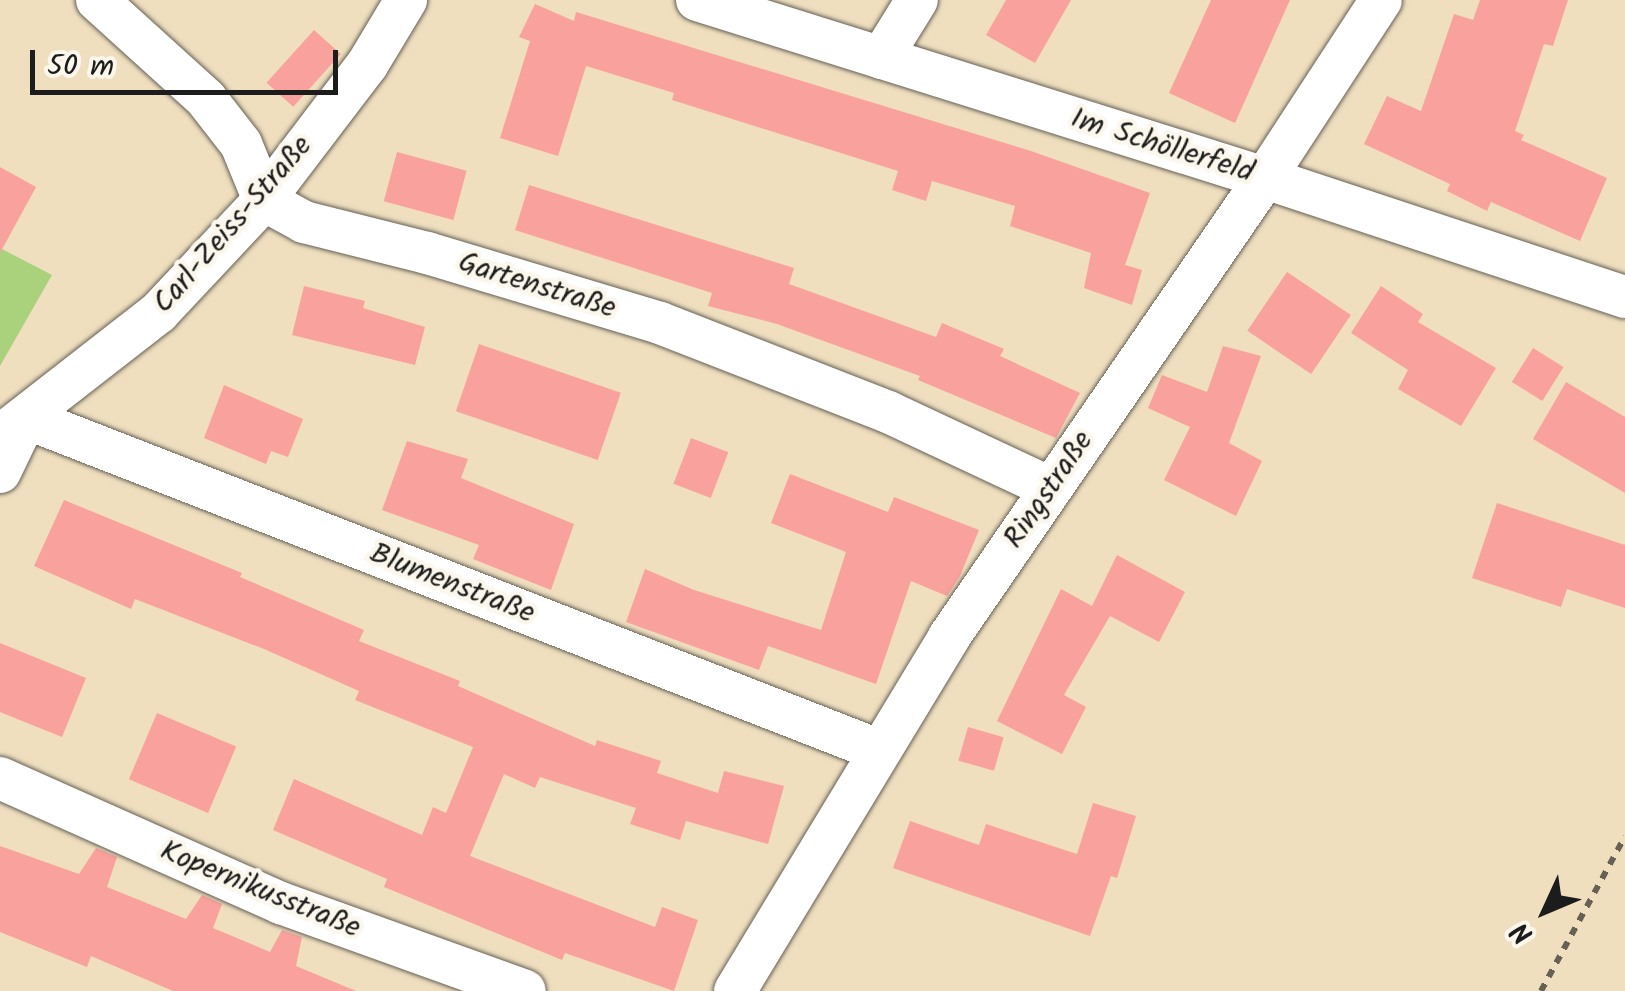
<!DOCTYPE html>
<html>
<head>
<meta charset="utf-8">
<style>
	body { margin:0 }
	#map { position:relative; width:1625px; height:991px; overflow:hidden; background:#efdfbf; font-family:Kalam,sans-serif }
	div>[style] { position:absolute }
	.green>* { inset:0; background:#aad17b }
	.building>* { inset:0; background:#f9a19c; transform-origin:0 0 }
	.path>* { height:6px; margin-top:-3px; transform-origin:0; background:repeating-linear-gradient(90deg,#666055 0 8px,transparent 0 16px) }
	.roads { filter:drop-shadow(0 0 2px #666055) drop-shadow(0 0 2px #666055) }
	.minor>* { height:42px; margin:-21px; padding:0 21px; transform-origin:21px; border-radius:21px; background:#fff }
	span { translate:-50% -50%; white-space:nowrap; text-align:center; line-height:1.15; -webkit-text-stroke:9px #fbf7ec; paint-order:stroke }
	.street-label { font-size:30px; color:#1c1c1c }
	.north { position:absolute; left:1495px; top:861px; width:100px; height:100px; -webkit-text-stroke:8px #fbf7ec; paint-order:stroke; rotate:226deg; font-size:28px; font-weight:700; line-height:40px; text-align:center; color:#1c1c1c }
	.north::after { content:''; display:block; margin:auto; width:35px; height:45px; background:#1c1c1c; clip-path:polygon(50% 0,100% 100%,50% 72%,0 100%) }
	.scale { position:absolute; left:30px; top:50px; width:308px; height:45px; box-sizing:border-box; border:5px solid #1c1c1c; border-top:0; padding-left:12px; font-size:30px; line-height:35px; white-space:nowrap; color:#1c1c1c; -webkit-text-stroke:8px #fbf7ec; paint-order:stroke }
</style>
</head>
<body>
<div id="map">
	<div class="green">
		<i style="clip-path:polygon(0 248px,52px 275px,0 366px)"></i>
	</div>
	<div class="building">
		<i style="clip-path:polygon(1006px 0,1071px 0,1035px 63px,986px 35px)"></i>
		<i style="clip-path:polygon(1211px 0,1290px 0,1235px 123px,1169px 93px)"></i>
		<i style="clip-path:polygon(1480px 0,1568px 0,1553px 46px,1544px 44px,1515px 131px,1524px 135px,1521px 140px,1607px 178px,1580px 241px,1491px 202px,1487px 211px,1447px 191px,1450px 184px,1364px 144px,1387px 96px,1421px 111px,1454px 14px,1473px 20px)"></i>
		<i style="clip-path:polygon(535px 4px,574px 21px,576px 12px,1031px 151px,1150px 193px,1125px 265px,1142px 270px,1132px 305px,1084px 288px,1091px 253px,1010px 226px,1015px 206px,932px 181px,926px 201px,892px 190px,898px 171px,672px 100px,674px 93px,586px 66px,558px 156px,500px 138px,530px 41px,519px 37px)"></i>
		<i style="left:314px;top:30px;width:36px;height:71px;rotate:42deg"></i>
		<i style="left:397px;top:152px;width:72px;height:51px;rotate:15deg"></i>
		<i style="clip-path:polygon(0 167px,36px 187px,0 253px)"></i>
		<i style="clip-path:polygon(529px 185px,794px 268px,789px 284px,936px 337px,942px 323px,1004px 349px,1000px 356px,1080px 393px,1056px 438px,918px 380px,920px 376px,777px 324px,708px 306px,712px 293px,515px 230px)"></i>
		<i style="left:1287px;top:272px;width:77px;height:71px;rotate:34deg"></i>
		<i style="clip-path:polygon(304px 286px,365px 301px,363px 308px,425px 327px,415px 365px,292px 335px)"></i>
		<i style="clip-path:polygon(1381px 286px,1423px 314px,1418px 322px,1496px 368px,1461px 426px,1398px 389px,1408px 370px,1351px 333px)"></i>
		<i style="left:479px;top:344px;width:150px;height:71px;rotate:19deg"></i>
		<i style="clip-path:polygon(1223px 346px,1261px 356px,1229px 443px,1262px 461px,1236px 516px,1164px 480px,1190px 427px,1148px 408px,1162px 375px,1207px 392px)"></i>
		<i style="left:1533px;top:348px;width:36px;height:40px;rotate:32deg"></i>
		<i style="clip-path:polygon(1566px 382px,1625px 417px,1625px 493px,1533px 439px)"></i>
		<i style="clip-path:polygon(224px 385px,303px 419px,288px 457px,271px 451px,266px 464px,204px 438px)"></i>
		<i style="left:691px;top:438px;width:40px;height:49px;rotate:21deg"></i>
		<i style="clip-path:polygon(407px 441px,468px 459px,461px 478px,574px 524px,551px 590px,473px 559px,479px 545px,382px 510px)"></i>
		<i style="clip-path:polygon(790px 474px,888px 512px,894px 497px,979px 530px,960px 576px,947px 596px,911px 581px,876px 684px,768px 646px,759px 670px,626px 622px,645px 569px,694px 590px,821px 630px,846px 552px,771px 523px)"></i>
		<i style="clip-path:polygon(64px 500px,242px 573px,240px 577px,364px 630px,359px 641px,460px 681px,458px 686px,595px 746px,597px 740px,661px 761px,657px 773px,718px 793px,724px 771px,784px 786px,768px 844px,686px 821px,680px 840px,630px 824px,636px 808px,540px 777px,535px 788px,504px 774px,470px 856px,655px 927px,662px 907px,698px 920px,674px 991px,565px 953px,562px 960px,384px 887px,387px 879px,273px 830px,294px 779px,422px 835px,433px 807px,446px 813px,473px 747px,355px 700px,359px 691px,264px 649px,135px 599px,131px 609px,34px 566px)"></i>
		<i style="clip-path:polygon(1497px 503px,1625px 545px,1625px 608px,1567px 589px,1561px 607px,1472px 578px)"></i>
		<i style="clip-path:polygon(1117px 555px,1185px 592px,1159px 642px,1110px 616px,1064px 695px,1086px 707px,1062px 754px,997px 721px,1061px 589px,1092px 606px)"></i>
		<i style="clip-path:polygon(0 643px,86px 678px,62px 737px,0 712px)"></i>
		<i style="left:157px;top:713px;width:86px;height:72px;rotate:23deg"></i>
		<i style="left:968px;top:727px;width:37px;height:35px;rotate:16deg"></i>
		<i style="clip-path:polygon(1093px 803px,1136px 816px,1117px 878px,1111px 876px,1090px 936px,893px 868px,910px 821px,979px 845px,986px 824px,1077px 854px)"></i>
		<i style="clip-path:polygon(0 846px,79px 874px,96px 848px,117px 857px,107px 887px,186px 919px,202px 895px,222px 904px,213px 928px,270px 952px,282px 930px,302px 937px,296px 966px,356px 991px,173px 991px,91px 956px,87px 967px,0 932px)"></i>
	</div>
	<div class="path">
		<i style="left:1541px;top:991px;width:176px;rotate:-61.5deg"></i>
	</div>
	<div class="roads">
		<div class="minor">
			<i style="left:97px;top:0;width:147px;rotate:42.2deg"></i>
			<i style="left:206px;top:99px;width:57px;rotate:52.1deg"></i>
			<i style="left:241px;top:144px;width:61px;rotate:67.7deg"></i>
			<i style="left:264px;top:200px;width:46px;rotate:28.8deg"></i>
			<i style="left:304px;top:222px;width:127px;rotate:14.1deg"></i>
			<i style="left:427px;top:253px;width:243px;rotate:16.7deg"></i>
			<i style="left:660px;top:323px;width:245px;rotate:21.3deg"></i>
			<i style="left:888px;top:412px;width:179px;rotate:25.1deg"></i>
			<i style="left:697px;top:0;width:595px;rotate:17.4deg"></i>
			<i style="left:1265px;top:178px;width:379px;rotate:18.3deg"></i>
			<i style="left:881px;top:58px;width:68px;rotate:-58.2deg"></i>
			<i style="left:26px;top:418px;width:914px;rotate:21.29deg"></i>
			<i style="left:0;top:436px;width:202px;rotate:-37.9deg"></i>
			<i style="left:159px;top:312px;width:154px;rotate:-46.8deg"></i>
			<i style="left:264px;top:200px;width:170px;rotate:-52.7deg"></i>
			<i style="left:367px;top:65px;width:76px;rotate:-59deg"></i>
			<i style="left:0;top:472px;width:60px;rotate:-64.3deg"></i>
			<i style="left:0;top:778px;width:308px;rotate:24deg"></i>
			<i style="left:281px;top:903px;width:259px;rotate:19.8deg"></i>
			<i style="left:735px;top:991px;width:414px;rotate:-58.8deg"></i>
			<i style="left:949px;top:637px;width:557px;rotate:-55.45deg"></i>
			<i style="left:1265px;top:178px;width:212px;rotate:-56.9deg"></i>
		</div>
	</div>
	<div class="street-label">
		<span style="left:1162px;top:146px;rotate:17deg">Im Schöllerfeld</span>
		<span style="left:233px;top:225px;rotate:-49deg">Carl-Zeiss-Straße</span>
		<span style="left:537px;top:286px;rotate:17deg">Gartenstraße</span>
		<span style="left:1049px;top:490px;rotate:-56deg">Ringstraße</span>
		<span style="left:452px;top:584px;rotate:21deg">Blumenstraße</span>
		<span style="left:260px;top:890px;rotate:22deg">Kopernikusstraße</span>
	</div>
	<div class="north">N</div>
	<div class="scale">50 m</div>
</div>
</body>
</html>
